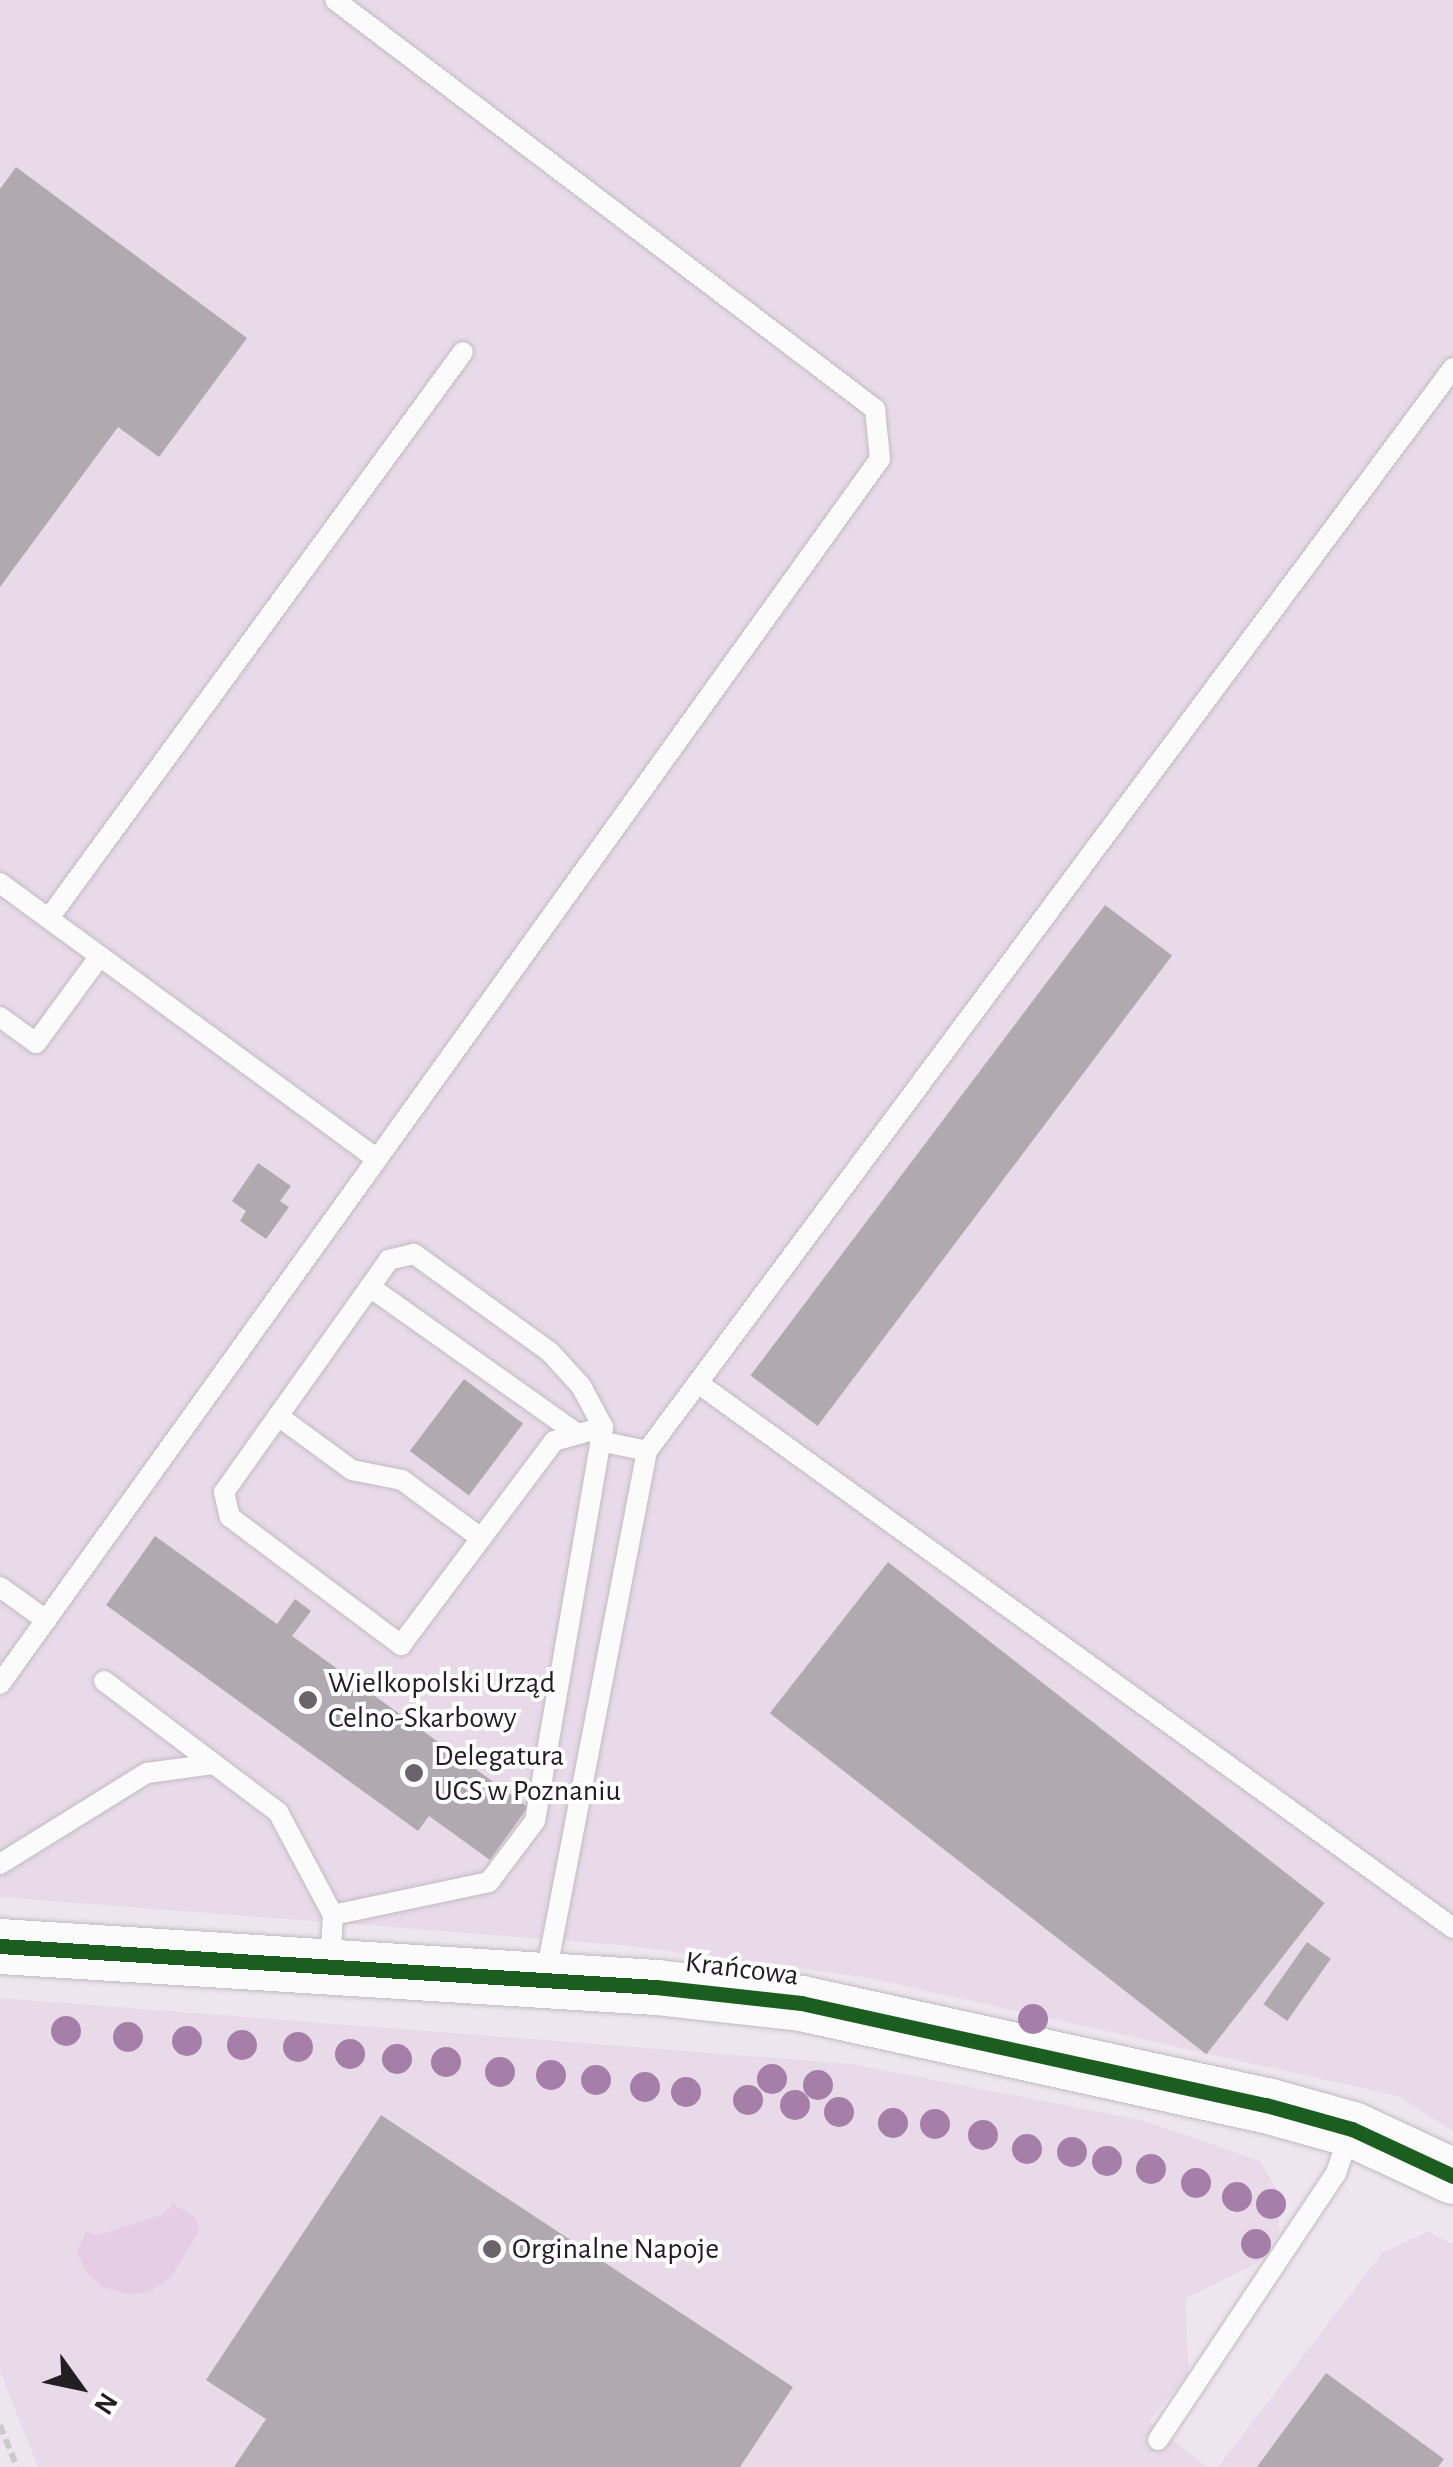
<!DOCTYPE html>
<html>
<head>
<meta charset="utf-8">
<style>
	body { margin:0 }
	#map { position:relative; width:1453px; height:2467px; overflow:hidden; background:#eee6ee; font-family:"Alegreya Sans",sans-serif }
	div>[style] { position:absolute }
	.built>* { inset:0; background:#e8dae9 }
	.green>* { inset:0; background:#e4cde5 }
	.building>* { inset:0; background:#b0aab0; transform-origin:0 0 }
	.path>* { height:6px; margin-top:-3px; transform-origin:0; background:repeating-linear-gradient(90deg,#ccc9cc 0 10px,transparent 0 15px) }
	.roads { filter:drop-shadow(0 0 2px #c1bbc1) drop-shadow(0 0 2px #c1bbc1) }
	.lane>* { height:20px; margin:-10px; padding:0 10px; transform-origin:10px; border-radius:10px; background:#fcfbfc }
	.secondary>* { height:55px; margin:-27.5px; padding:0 27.5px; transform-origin:27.5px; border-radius:27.5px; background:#fcfbfc }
	.cycleway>* { height:15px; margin:-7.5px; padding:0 7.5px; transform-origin:7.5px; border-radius:7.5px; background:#1b5e20 }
	.trees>* { width:30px; height:30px; margin:-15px; border-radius:50%; background:#a67fa9 }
	.dots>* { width:28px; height:28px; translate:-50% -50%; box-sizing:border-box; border:5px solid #fff; border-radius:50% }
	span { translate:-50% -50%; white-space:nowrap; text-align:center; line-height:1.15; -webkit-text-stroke:8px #fff; paint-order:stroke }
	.poi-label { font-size:30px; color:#231e23 }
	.left { translate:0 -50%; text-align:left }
	.street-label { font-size:30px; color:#231e23 }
	.north { position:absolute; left:30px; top:2337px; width:100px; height:100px; -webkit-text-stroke:8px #fff; paint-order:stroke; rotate:123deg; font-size:28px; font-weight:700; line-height:40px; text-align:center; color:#231e23 }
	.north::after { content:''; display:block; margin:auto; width:35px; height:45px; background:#231e23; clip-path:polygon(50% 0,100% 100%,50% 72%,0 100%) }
</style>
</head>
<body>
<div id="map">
	<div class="built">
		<i style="clip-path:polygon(0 0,1453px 0,1453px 2131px,1398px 2096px,869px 1978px,623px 1945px,0 1897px)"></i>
		<i style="clip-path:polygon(0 1998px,852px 2064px,1141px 2120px,1260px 2161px,1278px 2192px,1279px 2233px,1257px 2263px,1185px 2299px,1189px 2374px,1149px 2421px,1207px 2467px,38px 2467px,0 2371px)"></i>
		<i style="clip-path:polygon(1429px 2231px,1453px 2245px,1453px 2467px,1218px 2467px,1382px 2253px)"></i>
	</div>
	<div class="green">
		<i style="clip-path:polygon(173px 2204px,196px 2218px,199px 2231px,171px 2277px,150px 2292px,127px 2294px,102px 2287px,85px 2270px,77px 2252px,86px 2231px,97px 2235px,162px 2215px)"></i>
	</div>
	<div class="building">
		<i style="clip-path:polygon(16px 167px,247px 338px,159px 457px,118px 427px,0 587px,0 189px)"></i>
		<i style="left:1105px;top:905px;width:84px;height:589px;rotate:37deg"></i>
		<i style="clip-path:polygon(258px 1163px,291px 1186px,280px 1201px,289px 1207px,266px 1239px,240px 1221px,246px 1211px,232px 1201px)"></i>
		<i style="left:464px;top:1379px;width:74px;height:90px;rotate:37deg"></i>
		<i style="clip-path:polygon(155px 1536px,277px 1624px,295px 1599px,311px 1611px,292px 1636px,528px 1807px,490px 1860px,429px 1816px,418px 1831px,106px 1605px)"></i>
		<i style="left:888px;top:1562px;width:554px;height:192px;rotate:38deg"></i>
		<i style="left:1307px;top:1942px;width:29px;height:76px;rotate:35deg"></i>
		<i style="clip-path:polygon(381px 2115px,793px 2387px,740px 2467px,234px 2467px,266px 2419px,206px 2380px)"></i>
		<i style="clip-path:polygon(1326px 2373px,1444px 2459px,1438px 2467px,1257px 2467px)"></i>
	</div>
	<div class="path">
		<i style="left:0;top:2425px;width:45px;rotate:68deg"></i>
	</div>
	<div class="roads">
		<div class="lane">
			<i style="left:0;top:883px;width:467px;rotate:36.2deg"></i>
			<i style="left:49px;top:918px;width:701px;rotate:-53.82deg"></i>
			<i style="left:0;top:1017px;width:44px;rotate:35.8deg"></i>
			<i style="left:36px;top:1043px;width:108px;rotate:-53.7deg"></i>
			<i style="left:370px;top:1287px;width:255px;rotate:35.3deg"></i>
			<i style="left:698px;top:1383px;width:931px;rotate:35.82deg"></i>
			<i style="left:278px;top:1416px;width:92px;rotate:36.1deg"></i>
			<i style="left:352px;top:1470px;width:51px;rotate:11.3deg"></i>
			<i style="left:402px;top:1480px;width:98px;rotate:36.3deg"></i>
			<i style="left:600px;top:1441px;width:48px;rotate:12deg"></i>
			<i style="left:0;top:1587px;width:57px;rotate:35.7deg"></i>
			<i style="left:104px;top:1681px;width:218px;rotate:37deg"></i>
			<i style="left:278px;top:1812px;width:117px;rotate:61.9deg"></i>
			<i style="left:333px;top:1915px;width:52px;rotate:93.3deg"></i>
			<i style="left:0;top:1684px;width:1508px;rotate:-54.31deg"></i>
			<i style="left:880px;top:459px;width:50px;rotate:-95.7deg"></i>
			<i style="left:875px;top:409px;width:677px;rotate:-142.86deg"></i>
			<i style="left:0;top:1864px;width:173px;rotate:-31.8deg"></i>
			<i style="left:147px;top:1773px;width:68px;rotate:-7.7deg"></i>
			<i style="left:333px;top:1915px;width:159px;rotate:-11.9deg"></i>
			<i style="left:489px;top:1882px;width:76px;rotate:-53deg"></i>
			<i style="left:535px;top:1821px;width:400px;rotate:-80.2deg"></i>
			<i style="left:603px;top:1427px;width:47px;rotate:-118.2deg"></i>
			<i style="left:581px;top:1386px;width:46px;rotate:-132.4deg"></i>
			<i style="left:550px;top:1352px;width:168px;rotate:-144.2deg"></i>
			<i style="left:414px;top:1254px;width:26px;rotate:167deg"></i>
			<i style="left:389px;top:1260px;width:285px;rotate:125.4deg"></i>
			<i style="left:224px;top:1492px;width:26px;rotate:77deg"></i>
			<i style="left:230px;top:1517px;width:214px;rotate:36.8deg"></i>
			<i style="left:401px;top:1645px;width:255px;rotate:-53.1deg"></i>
			<i style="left:554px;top:1441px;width:51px;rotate:-15.9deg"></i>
			<i style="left:545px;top:1979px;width:538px;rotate:-79.07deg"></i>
			<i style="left:647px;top:1451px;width:1350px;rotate:-53.34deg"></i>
			<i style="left:1158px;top:2440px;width:321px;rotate:-56.3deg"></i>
			<i style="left:1336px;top:2173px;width:46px;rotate:-70.8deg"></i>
		</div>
		<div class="secondary">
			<i style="left:0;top:1946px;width:657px;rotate:3.58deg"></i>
			<i style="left:656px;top:1987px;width:146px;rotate:6.3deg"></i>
			<i style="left:801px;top:2003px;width:476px;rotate:12.4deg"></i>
			<i style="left:1266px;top:2105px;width:89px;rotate:15.6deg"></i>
			<i style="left:1352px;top:2129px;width:111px;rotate:25deg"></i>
		</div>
	</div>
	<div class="cycleway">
		<i style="left:0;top:1946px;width:657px;rotate:3.58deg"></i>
		<i style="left:656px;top:1987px;width:146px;rotate:6.3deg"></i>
		<i style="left:801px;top:2003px;width:476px;rotate:12.4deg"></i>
		<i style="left:1266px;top:2105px;width:89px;rotate:15.6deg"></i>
		<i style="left:1352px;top:2129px;width:111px;rotate:25deg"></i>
	</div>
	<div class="trees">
		<i style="left:1033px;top:2019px"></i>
		<i style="left:66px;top:2031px"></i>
		<i style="left:128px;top:2037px"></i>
		<i style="left:187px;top:2041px"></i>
		<i style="left:242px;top:2045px"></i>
		<i style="left:298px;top:2047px"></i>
		<i style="left:350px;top:2054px"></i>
		<i style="left:397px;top:2059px"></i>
		<i style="left:446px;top:2062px"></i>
		<i style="left:500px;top:2072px"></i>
		<i style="left:551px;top:2075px"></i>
		<i style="left:772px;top:2079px"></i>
		<i style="left:596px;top:2080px"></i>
		<i style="left:818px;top:2085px"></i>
		<i style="left:645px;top:2087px"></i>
		<i style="left:686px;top:2092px"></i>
		<i style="left:748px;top:2100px"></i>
		<i style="left:795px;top:2105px"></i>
		<i style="left:839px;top:2112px"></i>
		<i style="left:893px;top:2123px"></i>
		<i style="left:935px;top:2124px"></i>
		<i style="left:983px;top:2135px"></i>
		<i style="left:1027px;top:2149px"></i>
		<i style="left:1072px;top:2152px"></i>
		<i style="left:1107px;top:2161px"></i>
		<i style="left:1151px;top:2169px"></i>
		<i style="left:1196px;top:2183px"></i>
		<i style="left:1237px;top:2197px"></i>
		<i style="left:1271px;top:2204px"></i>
		<i style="left:1256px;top:2244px"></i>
	</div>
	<div class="dots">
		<i style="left:308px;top:1700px;background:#6a646a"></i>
		<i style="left:414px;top:1773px;background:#6a646a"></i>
		<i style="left:492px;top:2249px;background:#6a646a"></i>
	</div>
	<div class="poi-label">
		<span class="left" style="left:328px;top:1700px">Wielkopolski Urząd<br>Celno-Skarbowy</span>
		<span class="left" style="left:434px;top:1773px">Delegatura<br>UCS w Poznaniu</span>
		<span class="left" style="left:512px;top:2249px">Orginalne Napoje</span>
	</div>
	<div class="street-label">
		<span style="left:742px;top:1969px;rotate:7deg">Krańcowa</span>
	</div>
	<div class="north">N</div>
</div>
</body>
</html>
